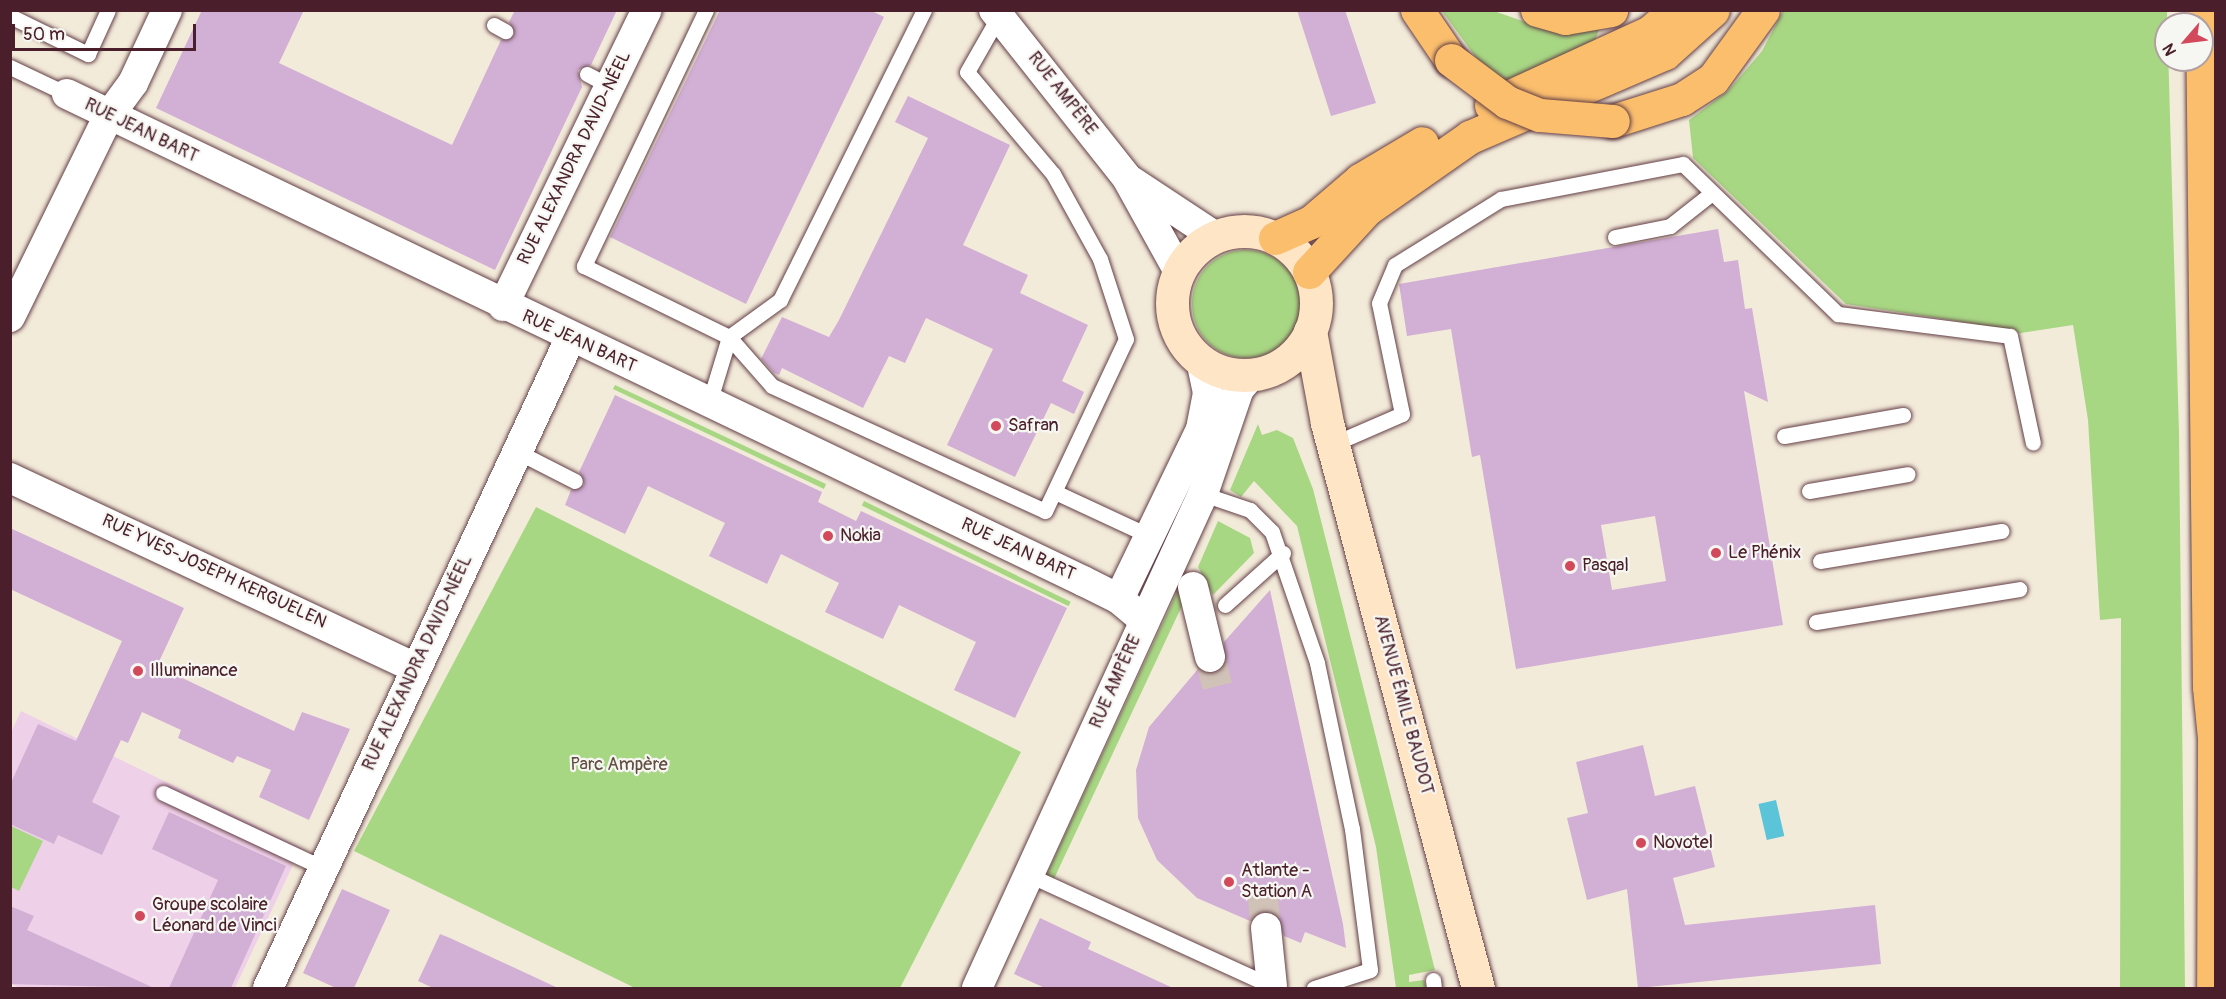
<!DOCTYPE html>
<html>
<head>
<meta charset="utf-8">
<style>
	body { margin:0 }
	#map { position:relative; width:2226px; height:999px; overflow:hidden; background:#f3ebda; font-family:Pangolin,sans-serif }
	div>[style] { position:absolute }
	.built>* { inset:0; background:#eed0e8 }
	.green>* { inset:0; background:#a8d784; transform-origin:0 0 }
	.round { border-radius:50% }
	.water>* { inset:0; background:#5cc4d9; transform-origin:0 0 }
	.building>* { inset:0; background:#d2afd5 }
	.street-tunnel>* { height:30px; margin-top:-15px; transform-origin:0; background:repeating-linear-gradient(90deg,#d1c2b7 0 30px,transparent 0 45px) }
	.roads { filter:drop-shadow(0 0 2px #633e45) drop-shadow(0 0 2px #633e45) }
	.lane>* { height:15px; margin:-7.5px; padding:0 7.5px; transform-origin:7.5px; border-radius:7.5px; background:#fff }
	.street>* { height:30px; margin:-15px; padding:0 15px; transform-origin:15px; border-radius:15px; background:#fff }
	.secondary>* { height:33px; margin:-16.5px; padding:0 16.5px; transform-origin:16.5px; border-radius:16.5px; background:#fde5c5 }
	.secondary>.ring { margin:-16.5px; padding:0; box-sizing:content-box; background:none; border:33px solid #fde5c5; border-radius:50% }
	.highway>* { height:33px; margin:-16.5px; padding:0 16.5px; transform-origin:16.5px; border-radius:16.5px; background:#fabe6d }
	.bridges { filter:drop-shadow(0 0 2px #633e45) drop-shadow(0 0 2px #633e45) }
	.highway-bridge>* { height:33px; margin:-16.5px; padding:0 16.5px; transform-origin:16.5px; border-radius:16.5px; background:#fabe6d }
	.dots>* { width:16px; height:16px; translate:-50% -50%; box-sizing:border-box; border:3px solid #f6f6f2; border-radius:50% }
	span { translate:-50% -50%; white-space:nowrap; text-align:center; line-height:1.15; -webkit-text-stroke:4.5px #f6f6f2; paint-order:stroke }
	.street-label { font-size:18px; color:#4a1f2b }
	.poi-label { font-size:18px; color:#4a1f2b }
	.left { translate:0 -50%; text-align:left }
	.park-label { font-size:18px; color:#624d41 }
	.frame { position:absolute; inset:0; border:12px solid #4a1f2b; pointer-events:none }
	.north { position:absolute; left:2154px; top:12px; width:60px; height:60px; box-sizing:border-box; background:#f6f6f2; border:2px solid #b1a0a2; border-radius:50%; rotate:242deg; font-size:16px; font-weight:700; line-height:24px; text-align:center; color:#4a1f2b }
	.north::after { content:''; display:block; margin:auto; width:21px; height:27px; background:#d1495b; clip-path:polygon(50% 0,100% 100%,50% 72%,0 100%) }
	.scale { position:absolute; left:12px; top:24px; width:184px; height:27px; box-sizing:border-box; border:3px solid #4a1f2b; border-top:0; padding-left:8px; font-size:18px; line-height:21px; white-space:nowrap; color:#4a1f2b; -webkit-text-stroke:4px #f6f6f2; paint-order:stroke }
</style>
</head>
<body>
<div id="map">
	<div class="built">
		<i style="clip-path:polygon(21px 711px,301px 848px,235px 988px,20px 988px,11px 984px,10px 735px)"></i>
	</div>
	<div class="green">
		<i style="clip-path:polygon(1442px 11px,1494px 11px,1531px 24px,1601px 25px,1593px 45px,1504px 82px,1477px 59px)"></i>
		<i style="clip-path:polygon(1783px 11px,2167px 11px,2179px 433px,2185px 988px,2120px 988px,2121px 618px,2100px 620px,2088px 420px,2073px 325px,1981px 339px,1976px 324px,1846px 304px,1693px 158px,1689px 120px,1728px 91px,1762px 51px)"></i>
		<i class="round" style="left:1192px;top:250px;width:108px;height:108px"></i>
		<i style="clip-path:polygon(615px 385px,826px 484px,824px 489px,613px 389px)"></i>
		<i style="clip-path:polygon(1258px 424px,1262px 435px,1277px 430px,1293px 438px,1313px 489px,1435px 970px,1409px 975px,1409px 982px,1424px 980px,1426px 988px,1396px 988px,1376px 847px,1297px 526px,1254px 481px,1241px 497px,1230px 490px)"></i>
		<i style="left:864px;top:501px;width:230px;height:5px;rotate:26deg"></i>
		<i style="clip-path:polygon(536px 507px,1021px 752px,900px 988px,635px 988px,354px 851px)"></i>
		<i style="clip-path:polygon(1218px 521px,1250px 538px,1254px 553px,1213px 595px,1198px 567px)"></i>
		<i style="clip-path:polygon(1178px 590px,1187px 595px,1053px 881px,1045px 878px)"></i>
		<i style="clip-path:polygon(11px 826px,43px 841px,19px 891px,11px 887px)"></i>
	</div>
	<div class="water">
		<i style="left:1776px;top:800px;width:37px;height:18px;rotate:77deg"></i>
	</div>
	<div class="building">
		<i style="clip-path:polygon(202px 10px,304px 10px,279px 63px,452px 145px,501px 40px,514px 35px,509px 22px,515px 10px,617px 10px,591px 65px,578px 70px,582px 87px,495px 270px,156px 108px)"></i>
		<i style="clip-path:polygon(720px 10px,870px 10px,884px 17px,746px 304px,610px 237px)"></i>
		<i style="clip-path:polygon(1297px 10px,1345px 10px,1376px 103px,1331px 116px)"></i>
		<i style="clip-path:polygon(908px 96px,1010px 145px,963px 245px,1028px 275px,1020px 293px,1088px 325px,1062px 381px,1084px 392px,1074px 414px,1051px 403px,1015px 477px,947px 445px,993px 349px,926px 318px,905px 363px,889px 356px,863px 408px,782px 368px,779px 375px,774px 373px,761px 359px,782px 317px,829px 337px,839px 320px,928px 138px,895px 122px)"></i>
		<i style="clip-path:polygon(evenodd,1718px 229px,1724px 262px,1738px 260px,1745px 309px,1752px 308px,1768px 402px,1744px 391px,1783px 625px,1516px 669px,1480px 455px,1472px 457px,1451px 329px,1407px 336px,1399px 284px,1718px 229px,1655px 516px,1666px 581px,1612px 590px,1601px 525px,1655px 516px)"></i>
		<i style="clip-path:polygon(615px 395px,822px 492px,818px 502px,856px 521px,861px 511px,1067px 608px,1015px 718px,954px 690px,976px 642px,899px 605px,883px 639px,825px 612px,839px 583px,781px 554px,767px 584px,709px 556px,725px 523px,648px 486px,625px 534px,565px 505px,571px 490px,584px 485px,579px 472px)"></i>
		<i style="clip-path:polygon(10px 528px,184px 608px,157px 666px,294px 731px,302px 712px,350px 729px,309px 820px,259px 797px,271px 770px,237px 756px,233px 763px,178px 738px,181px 730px,142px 712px,128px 743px,121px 740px,92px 802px,120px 816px,102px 855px,58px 835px,54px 844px,10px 824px,10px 785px,38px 724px,76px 741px,122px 641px,10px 589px)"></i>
		<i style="clip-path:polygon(1270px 590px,1343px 924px,1346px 948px,1305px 932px,1301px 943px,1284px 936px,1272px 912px,1256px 914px,1250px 921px,1197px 898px,1157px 860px,1138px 818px,1136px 770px,1149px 727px,1198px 669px,1213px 674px,1222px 669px,1224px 642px)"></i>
		<i style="clip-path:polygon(1643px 745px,1655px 796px,1695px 786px,1715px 867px,1673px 878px,1685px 925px,1875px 905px,1881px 964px,1638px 988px,1627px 889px,1587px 900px,1567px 818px,1588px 813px,1576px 762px)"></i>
		<i style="clip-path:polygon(169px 812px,286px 866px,231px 988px,169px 988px,218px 880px,152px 849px)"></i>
		<i style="clip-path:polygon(342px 889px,390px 910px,354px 988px,336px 988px,303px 973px)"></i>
		<i style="clip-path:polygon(10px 906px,34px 916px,27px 930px,154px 988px,10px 984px)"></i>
		<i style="clip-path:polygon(1040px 918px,1091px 942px,1088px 949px,1173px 988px,1045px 988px,1014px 974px)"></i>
		<i style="clip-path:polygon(440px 934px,450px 938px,558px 988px,433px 988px,418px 981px)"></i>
	</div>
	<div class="street-tunnel">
		<i style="left:1210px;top:657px;width:37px;rotate:76deg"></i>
		<i style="left:1262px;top:890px;width:38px;rotate:84deg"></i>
	</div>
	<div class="roads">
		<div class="lane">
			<i style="left:706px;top:10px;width:284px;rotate:115.5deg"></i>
			<i style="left:584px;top:266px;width:161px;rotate:26.1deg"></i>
			<i style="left:729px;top:337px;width:65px;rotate:48.7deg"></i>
			<i style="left:772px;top:386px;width:300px;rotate:24.6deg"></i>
			<i style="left:1045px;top:511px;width:190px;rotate:-64.8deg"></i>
			<i style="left:1126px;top:339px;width:84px;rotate:-108deg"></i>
			<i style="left:1100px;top:259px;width:97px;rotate:-118.9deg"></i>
			<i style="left:1053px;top:174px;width:133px;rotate:-130.1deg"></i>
			<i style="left:967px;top:72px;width:64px;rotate:-60.3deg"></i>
			<i style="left:10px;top:16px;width:87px;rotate:26deg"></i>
			<i style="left:88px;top:54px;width:48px;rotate:-65.6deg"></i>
			<i style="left:494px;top:25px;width:13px;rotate:29deg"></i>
			<i style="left:10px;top:67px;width:63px;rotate:25.3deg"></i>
			<i style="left:587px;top:74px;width:26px;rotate:28deg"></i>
			<i style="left:1615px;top:237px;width:56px;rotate:-11.3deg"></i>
			<i style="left:1670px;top:226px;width:53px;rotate:-38.2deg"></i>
			<i style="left:709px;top:403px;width:69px;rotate:-73.1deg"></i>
			<i style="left:729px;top:337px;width:63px;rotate:-36deg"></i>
			<i style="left:780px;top:300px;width:324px;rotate:-63.6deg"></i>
			<i style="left:1784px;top:436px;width:121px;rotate:-10deg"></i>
			<i style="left:1333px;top:444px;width:75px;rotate:-23.5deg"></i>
			<i style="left:1402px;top:414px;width:113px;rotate:-101.7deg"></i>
			<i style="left:1379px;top:303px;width:41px;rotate:-67.2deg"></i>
			<i style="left:1395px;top:265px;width:125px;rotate:-31.9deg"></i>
			<i style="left:1501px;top:199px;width:185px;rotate:-10.9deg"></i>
			<i style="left:1683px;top:164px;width:216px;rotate:44.1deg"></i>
			<i style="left:1838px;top:314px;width:173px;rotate:7.3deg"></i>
			<i style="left:2010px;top:336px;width:109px;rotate:77.9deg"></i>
			<i style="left:516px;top:451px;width:66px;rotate:27deg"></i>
			<i style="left:1809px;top:491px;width:100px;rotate:-9.7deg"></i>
			<i style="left:1055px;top:492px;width:105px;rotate:24.9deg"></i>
			<i style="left:1198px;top:497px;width:6px;rotate:-31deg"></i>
			<i style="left:1203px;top:494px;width:50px;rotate:18.8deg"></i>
			<i style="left:1250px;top:510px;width:31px;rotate:45deg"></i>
			<i style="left:1272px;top:532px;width:139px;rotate:71deg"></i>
			<i style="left:1317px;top:663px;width:170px;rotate:78.1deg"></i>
			<i style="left:1352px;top:829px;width:142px;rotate:82.7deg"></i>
			<i style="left:1370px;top:970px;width:59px;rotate:162.2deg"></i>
			<i style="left:1820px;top:561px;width:184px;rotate:-9.4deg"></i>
			<i style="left:1225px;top:605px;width:78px;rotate:-41.9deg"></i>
			<i style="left:1816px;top:622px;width:206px;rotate:-9.2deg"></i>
			<i style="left:163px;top:793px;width:177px;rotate:25.1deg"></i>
			<i style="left:1029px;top:875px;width:269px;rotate:24.6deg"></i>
			<i style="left:1433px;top:980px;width:8px;rotate:83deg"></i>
		</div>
		<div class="street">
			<i style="left:994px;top:10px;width:214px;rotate:51.6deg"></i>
			<i style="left:1127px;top:178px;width:107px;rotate:61deg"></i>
			<i style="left:67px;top:94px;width:1127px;rotate:25.61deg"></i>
			<i style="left:1083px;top:581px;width:40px;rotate:26.6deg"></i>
			<i style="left:1119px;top:599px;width:33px;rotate:40deg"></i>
			<i style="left:1131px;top:181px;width:102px;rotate:33.4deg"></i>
			<i style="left:503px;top:306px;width:329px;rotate:-64.1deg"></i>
			<i style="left:10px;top:317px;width:223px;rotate:-63.9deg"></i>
			<i style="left:108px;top:117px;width:42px;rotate:-53.7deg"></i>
			<i style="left:133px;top:83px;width:81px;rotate:-65deg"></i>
			<i style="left:10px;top:478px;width:448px;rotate:25.1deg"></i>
			<i style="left:1193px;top:587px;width:72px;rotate:76.3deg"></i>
			<i style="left:1119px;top:599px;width:189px;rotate:-64.2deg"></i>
			<i style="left:1201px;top:429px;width:37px;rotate:-79deg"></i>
			<i style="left:1208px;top:393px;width:33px;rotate:-102deg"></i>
			<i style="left:1266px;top:928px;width:58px;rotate:84.1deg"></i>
			<i style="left:268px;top:988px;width:716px;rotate:-65.05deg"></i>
			<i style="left:977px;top:988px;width:543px;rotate:-65.42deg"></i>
			<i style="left:1203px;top:494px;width:111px;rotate:-71.1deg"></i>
			<i style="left:1239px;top:389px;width:18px;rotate:-49deg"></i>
		</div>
		<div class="secondary">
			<i class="ring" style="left:1172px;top:231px;width:111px;height:111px"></i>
			<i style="left:1310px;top:331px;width:94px;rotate:79.5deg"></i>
			<i style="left:1327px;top:423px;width:585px;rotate:75.04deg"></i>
		</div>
		<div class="highway">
			<i style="left:1417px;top:10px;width:60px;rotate:55.8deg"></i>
			<i style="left:1537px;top:10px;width:29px;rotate:16deg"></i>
			<i style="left:1565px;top:18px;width:47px;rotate:-9.9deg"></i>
			<i style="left:2202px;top:10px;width:677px;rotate:89.41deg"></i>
			<i style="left:2209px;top:687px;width:51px;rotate:84.4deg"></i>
			<i style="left:2214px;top:738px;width:250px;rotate:90.2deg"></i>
			<i style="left:1491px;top:105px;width:175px;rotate:-24.7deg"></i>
			<i style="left:1650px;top:32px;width:33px;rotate:-41deg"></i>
			<i style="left:1613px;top:121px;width:72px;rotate:-17.7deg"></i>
			<i style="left:1682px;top:99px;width:37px;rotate:-33deg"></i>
			<i style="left:1713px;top:79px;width:85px;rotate:-54.1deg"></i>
			<i style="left:1275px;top:238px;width:39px;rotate:-24deg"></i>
			<i style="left:1311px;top:222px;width:65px;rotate:-40.6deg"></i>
			<i style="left:1360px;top:180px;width:72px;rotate:-30.8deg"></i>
			<i style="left:1309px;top:272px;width:86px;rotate:-47.4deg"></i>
			<i style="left:1367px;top:209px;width:126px;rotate:-35deg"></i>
			<i style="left:1470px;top:137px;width:212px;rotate:-23.3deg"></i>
			<i style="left:1665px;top:53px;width:64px;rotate:-41.9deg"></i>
		</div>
	</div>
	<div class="bridges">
		<div class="highway-bridge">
			<i style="left:1451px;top:60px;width:70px;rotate:36.9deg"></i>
			<i style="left:1507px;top:102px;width:35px;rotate:22deg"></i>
			<i style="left:1540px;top:115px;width:73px;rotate:4.7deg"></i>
		</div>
	</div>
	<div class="dots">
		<i style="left:996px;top:426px;background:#d1495b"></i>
		<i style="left:828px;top:536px;background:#d1495b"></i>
		<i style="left:1716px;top:553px;background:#d1495b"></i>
		<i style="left:1570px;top:566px;background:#d1495b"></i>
		<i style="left:138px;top:671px;background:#d1495b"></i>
		<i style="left:1641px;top:843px;background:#d1495b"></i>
		<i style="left:1229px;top:882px;background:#d1495b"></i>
		<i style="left:140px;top:916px;background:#d1495b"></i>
	</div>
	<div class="street-label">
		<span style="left:1062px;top:94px;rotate:52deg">RUE AMPÈRE</span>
		<span style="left:141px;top:131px;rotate:26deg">RUE JEAN BART</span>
		<span style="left:575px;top:158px;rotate:-64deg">RUE ALEXANDRA DAVID-NÉEL</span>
		<span style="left:579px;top:342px;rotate:25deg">RUE JEAN BART</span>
		<span style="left:1018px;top:550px;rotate:25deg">RUE JEAN BART</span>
		<span style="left:214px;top:572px;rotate:25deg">RUE YVES-JOSEPH KERGUELEN</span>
		<span style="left:418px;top:663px;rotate:-65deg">RUE ALEXANDRA DAVID-NÉEL</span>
		<span style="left:1116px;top:682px;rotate:-66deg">RUE AMPÈRE</span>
		<span style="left:1403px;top:705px;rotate:75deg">AVENUE ÉMILE BAUDOT</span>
	</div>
	<div class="poi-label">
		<span class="left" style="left:1008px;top:426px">Safran</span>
		<span class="left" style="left:840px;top:536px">Nokia</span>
		<span class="left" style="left:1728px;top:553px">Le Phénix</span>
		<span class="left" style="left:1582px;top:566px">Pasqal</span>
		<span class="left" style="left:150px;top:671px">Illuminance</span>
		<span class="left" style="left:1653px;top:843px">Novotel</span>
		<span class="left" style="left:1241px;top:882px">Atlante -<br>Station A</span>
		<span class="left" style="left:152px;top:916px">Groupe scolaire<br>Léonard de Vinci</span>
	</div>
	<div class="park-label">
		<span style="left:619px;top:765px">Parc Ampère</span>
	</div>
	<div class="frame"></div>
	<div class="north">N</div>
	<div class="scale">50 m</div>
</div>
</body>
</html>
